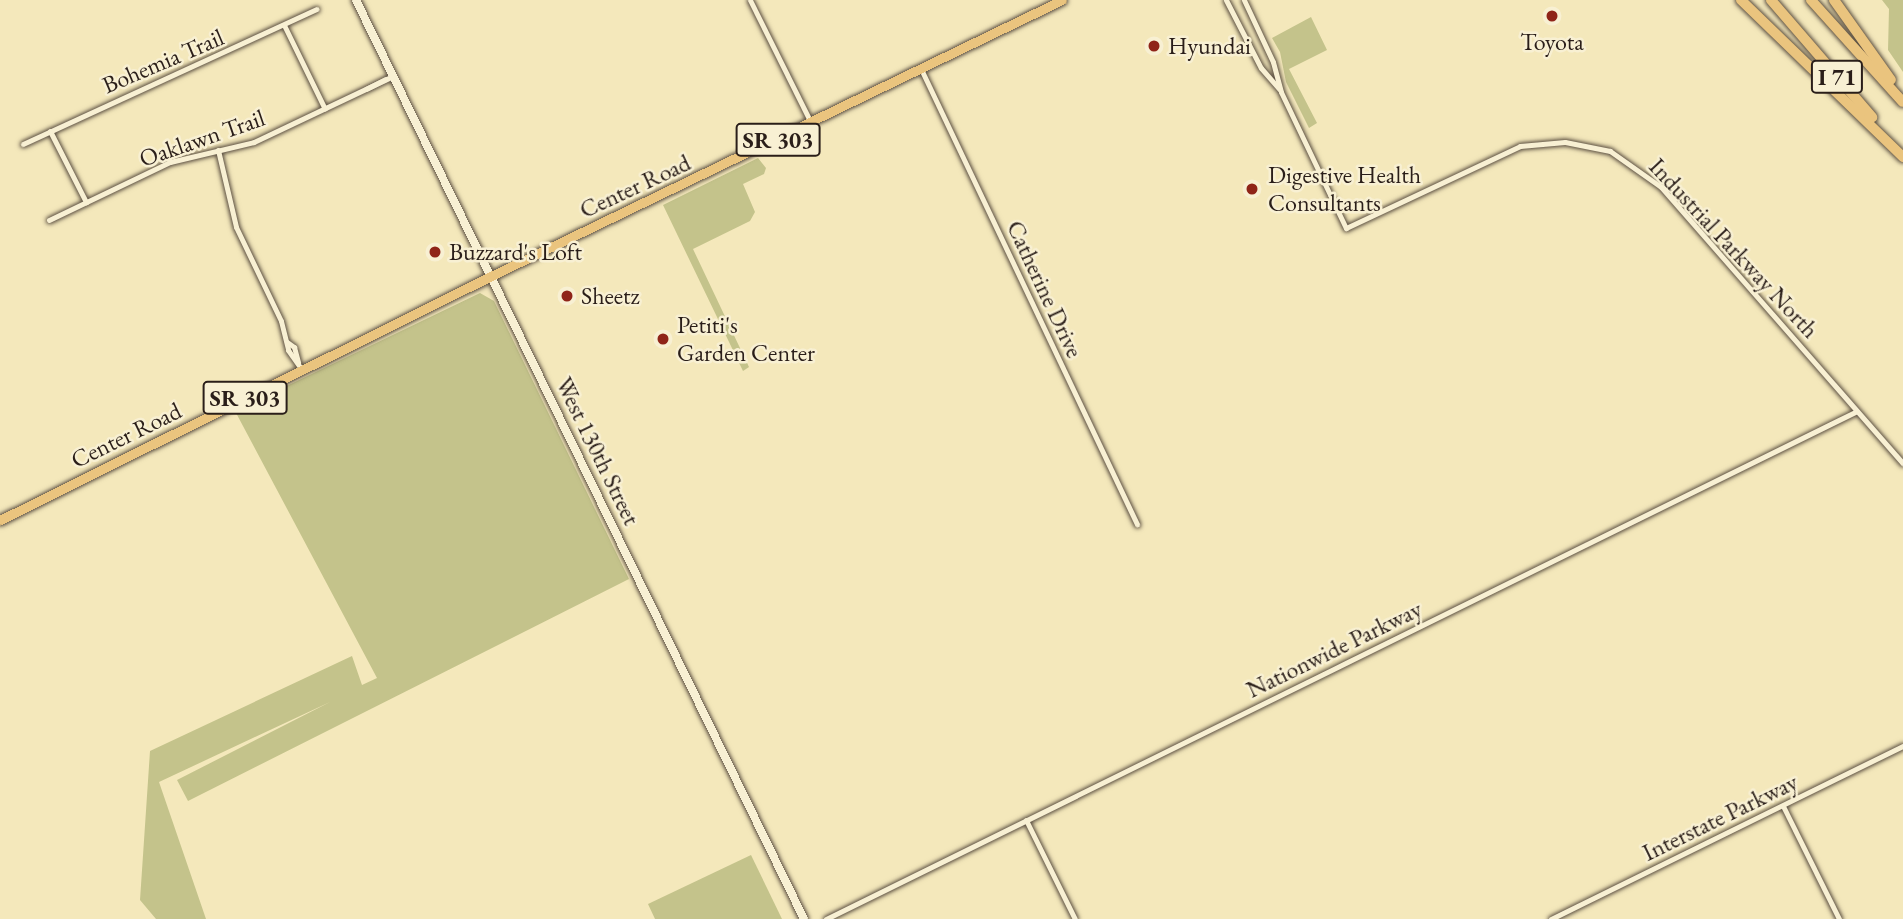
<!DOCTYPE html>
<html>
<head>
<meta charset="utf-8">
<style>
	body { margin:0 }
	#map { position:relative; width:1903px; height:919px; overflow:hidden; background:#f4e8bb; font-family:"EB Garamond",serif }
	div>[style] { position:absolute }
	.green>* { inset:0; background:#c4c38b }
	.roads { filter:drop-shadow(0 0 2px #5c5042) drop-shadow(0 0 2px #5c5042) }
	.street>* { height:5px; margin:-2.5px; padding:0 2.5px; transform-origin:2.5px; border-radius:2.5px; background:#f8f0d3 }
	.secondary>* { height:8px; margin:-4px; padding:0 4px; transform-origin:4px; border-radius:4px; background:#f8f0d3 }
	.primary>* { height:9px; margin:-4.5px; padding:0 4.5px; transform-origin:4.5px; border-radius:4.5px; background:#eac47e }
	.highway>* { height:10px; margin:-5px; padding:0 5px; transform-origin:5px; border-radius:5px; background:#eac47e }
	.dots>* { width:19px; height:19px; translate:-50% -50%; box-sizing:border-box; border:4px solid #f8f0d3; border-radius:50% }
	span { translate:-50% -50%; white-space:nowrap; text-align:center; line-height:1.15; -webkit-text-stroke:5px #f8f0d3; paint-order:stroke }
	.shield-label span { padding:2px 5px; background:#f8f0d3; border:2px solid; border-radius:5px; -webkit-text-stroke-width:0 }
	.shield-label { font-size:23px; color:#2a1e19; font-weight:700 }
	.poi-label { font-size:24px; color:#2a1e19 }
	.left { translate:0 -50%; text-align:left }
	.street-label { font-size:24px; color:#2a1e19 }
</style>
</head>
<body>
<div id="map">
	<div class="green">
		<i style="clip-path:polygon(1882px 0,1903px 0,1903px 72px,1888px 50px,1889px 9px)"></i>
		<i style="clip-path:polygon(1311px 17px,1327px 50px,1289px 69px,1317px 123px,1309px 128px,1286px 82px,1280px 52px,1272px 38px)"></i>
		<i style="clip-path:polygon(758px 158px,766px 168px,764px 174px,743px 184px,755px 212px,750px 221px,693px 249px,749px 367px,743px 371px,663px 205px)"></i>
		<i style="clip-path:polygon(480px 293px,494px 301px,629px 579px,188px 801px,177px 780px,330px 702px,159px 782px,206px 919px,156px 919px,140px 900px,150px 751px,352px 656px,362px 685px,377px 678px,235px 411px)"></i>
		<i style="clip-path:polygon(751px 855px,782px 919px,655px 919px,648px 904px)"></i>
	</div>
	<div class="roads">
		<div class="street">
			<i style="left:750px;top:0;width:137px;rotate:63.6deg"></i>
			<i style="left:1226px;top:0;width:76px;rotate:62.8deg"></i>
			<i style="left:1261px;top:68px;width:28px;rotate:49deg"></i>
			<i style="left:1244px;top:0;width:68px;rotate:64.9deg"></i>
			<i style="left:1273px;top:62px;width:31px;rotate:75deg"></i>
			<i style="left:1281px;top:92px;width:151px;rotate:64.5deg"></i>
			<i style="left:1346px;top:228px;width:192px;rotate:-25.2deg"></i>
			<i style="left:1520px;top:146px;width:45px;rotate:-5.1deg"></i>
			<i style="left:1565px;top:142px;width:46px;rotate:11.3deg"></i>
			<i style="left:1610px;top:151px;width:62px;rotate:35.2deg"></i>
			<i style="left:1661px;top:187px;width:367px;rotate:48.8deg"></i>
			<i style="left:284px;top:25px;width:93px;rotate:64deg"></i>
			<i style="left:921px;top:69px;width:504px;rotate:64.61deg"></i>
			<i style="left:366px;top:89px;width:22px;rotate:-27deg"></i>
			<i style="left:50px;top:131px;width:80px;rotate:63.1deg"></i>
			<i style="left:23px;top:144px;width:323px;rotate:-24.7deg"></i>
			<i style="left:218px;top:150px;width:79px;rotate:76.8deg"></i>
			<i style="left:236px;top:227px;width:104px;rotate:64.4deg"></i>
			<i style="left:281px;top:321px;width:30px;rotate:76deg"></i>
			<i style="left:288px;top:350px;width:24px;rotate:55deg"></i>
			<i style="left:49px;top:220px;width:134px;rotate:-25.6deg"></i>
			<i style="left:170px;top:162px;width:86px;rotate:-13.4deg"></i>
			<i style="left:254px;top:142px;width:154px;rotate:-25.4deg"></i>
			<i style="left:287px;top:342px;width:9px;rotate:36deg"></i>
			<i style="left:294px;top:347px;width:16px;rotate:75deg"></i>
			<i style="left:1783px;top:806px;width:126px;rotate:63.6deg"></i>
			<i style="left:1026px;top:820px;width:110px;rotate:63.7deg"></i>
			<i style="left:826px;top:919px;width:1149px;rotate:-26.23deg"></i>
			<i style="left:1551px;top:919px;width:392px;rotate:-26.2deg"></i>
		</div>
		<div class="secondary">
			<i style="left:356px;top:0;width:1022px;rotate:64.01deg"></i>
		</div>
		<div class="primary">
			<i style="left:0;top:520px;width:548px;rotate:-26.42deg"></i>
			<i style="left:491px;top:276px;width:634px;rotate:-25.8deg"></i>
		</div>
		<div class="highway">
			<i style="left:1741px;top:0;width:226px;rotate:44.1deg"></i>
			<i style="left:1771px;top:0;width:155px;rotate:49.2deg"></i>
			<i style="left:1811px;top:0;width:137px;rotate:48deg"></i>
			<i style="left:1834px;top:0;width:98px;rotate:54.5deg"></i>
		</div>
	</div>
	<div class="dots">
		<i style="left:1552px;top:16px;background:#8f2418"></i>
		<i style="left:1154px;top:46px;background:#8f2418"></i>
		<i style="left:1252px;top:189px;background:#8f2418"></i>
		<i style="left:435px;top:252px;background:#8f2418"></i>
		<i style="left:567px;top:296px;background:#8f2418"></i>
		<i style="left:663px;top:339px;background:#8f2418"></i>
	</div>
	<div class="shield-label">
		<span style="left:1837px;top:77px">I 71</span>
		<span style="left:778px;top:140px">SR 303</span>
		<span style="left:245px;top:398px">SR 303</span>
	</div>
	<div class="poi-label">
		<span style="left:1552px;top:42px">Toyota</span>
		<span class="left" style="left:1168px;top:46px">Hyundai</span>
		<span class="left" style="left:1268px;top:189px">Digestive Health<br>Consultants</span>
		<span class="left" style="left:449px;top:252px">Buzzard's Loft</span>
		<span class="left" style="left:581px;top:296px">Sheetz</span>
		<span class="left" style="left:677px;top:339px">Petiti's<br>Garden Center</span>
	</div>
	<div class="street-label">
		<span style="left:163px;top:61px;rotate:-23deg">Bohemia Trail</span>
		<span style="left:202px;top:138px;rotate:-19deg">Oaklawn Trail</span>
		<span style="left:635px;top:186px;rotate:-25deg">Center Road</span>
		<span style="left:1734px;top:248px;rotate:47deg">Industrial Parkway North</span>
		<span style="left:1045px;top:289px;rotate:65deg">Catherine Drive</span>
		<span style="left:126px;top:435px;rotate:-26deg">Center Road</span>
		<span style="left:598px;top:451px;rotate:64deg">West 130th Street</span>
		<span style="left:1334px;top:649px;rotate:-26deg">Nationwide Parkway</span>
		<span style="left:1720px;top:817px;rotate:-26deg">Interstate Parkway</span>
	</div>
</div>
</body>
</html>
